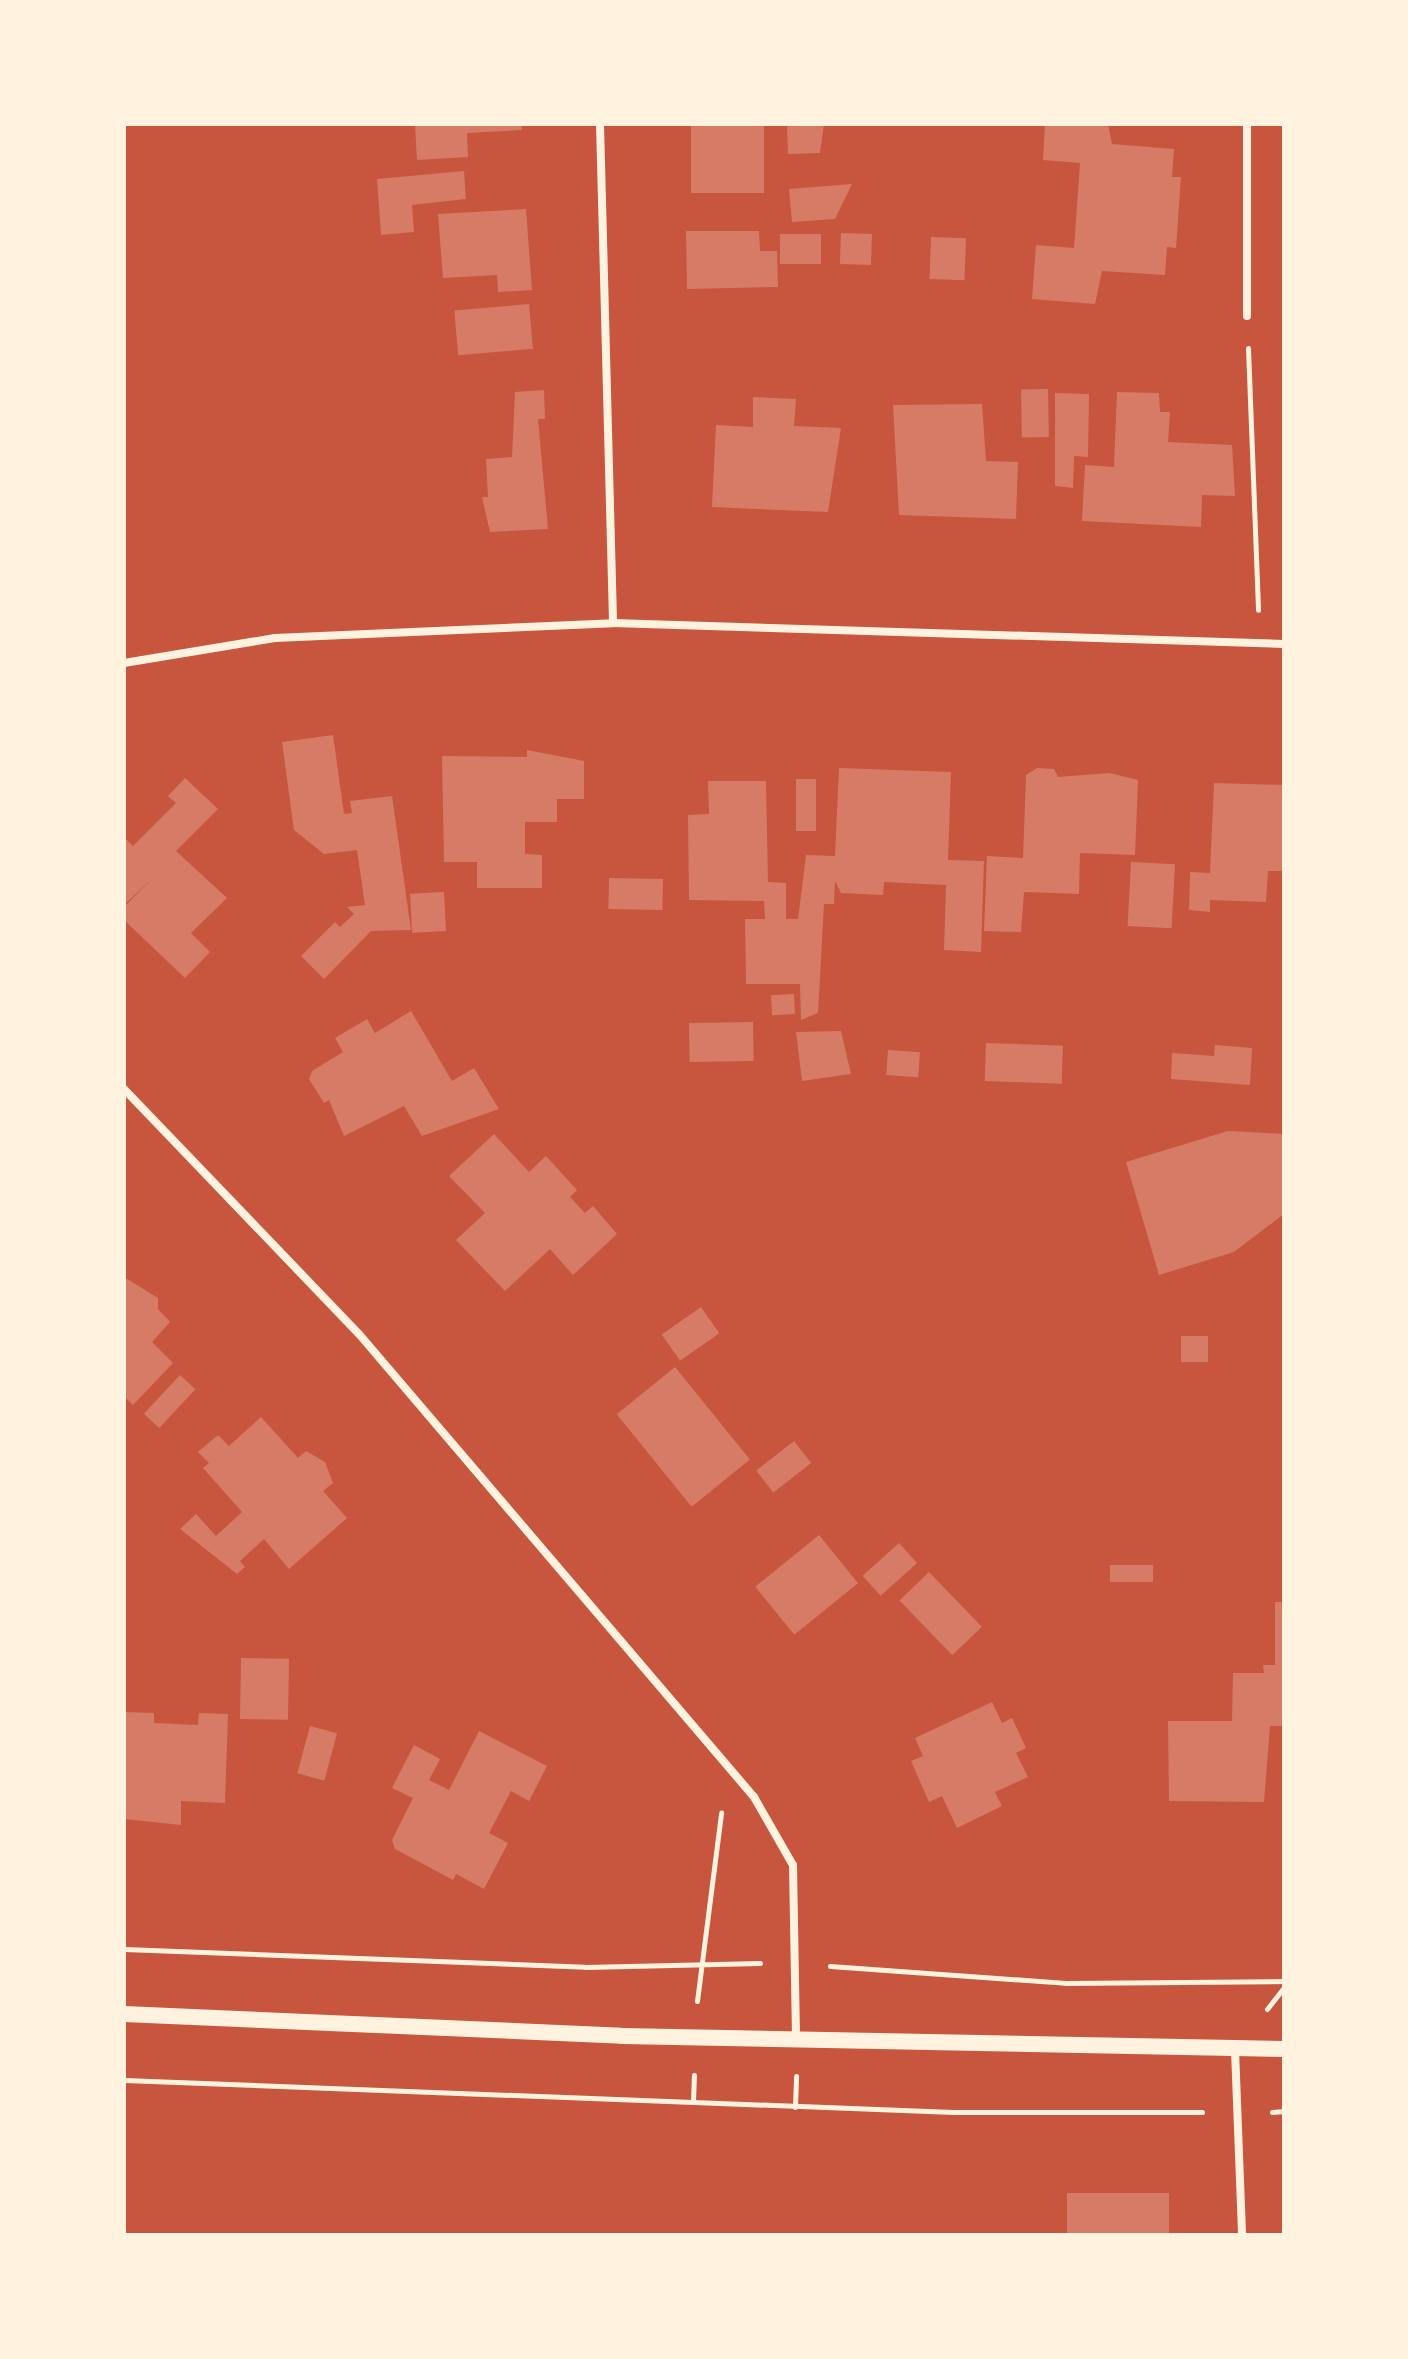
<!DOCTYPE html>
<html>
<head>
<meta charset="utf-8">
<style>
	body { margin:0 }
	#map { position:relative; width:1408px; height:2359px; overflow:hidden; background:#c8553d; font-family:"Alegreya Sans",sans-serif }
	div>[style] { position:absolute }
	.building>* { inset:0; background:#d67c66; transform-origin:0 0 }
	.path>* { height:5px; margin:-2.5px; padding:0 2.5px; transform-origin:2.5px; border-radius:2.5px; background:#fff3e0 }
	.minor>* { height:8px; margin:-4px; padding:0 4px; transform-origin:4px; border-radius:4px; background:#fff3e0 }
	.secondary>* { height:16px; margin:-8px; padding:0 8px; transform-origin:8px; border-radius:8px; background:#fff3e0 }
	span { translate:-50% -50%; white-space:nowrap; text-align:center; line-height:1.15; -webkit-text-stroke:7px #fff3e0; paint-order:stroke }
	.frame { position:absolute; inset:0; border:126px solid #fff3e0; pointer-events:none }
</style>
</head>
<body>
<div id="map">
	<div class="building">
		<i style="clip-path:polygon(415px 124px,521px 124px,522px 130px,467px 133px,468px 157px,417px 160px)"></i>
		<i style="left:691px;top:124px;width:73px;height:69px"></i>
		<i style="clip-path:polygon(787px 124px,824px 124px,820px 153px,788px 154px)"></i>
		<i style="clip-path:polygon(1045px 124px,1108px 124px,1112px 144px,1174px 149px,1172px 177px,1181px 177px,1176px 248px,1167px 247px,1165px 275px,1102px 271px,1095px 304px,1032px 299px,1036px 245px,1074px 248px,1077px 205px,1080px 163px,1043px 160px)"></i>
		<i style="clip-path:polygon(464px 171px,466px 199px,412px 205px,414px 232px,381px 235px,377px 179px)"></i>
		<i style="clip-path:polygon(852px 184px,835px 219px,792px 222px,789px 189px)"></i>
		<i style="clip-path:polygon(526px 209px,532px 290px,498px 292px,497px 275px,443px 278px,438px 214px)"></i>
		<i style="clip-path:polygon(686px 231px,759px 231px,760px 251px,777px 251px,778px 287px,687px 289px)"></i>
		<i style="left:841px;top:233px;width:31px;height:31px;rotate:2deg"></i>
		<i style="left:780px;top:234px;width:41px;height:30px"></i>
		<i style="left:931px;top:237px;width:35px;height:42px;rotate:2deg"></i>
		<i style="left:529px;top:304px;width:45px;height:75px;rotate:85deg"></i>
		<i style="left:1048px;top:389px;width:48px;height:27px;rotate:89deg"></i>
		<i style="clip-path:polygon(544px 390px,545px 419px,538px 419px,548px 529px,490px 532px,482px 497px,488px 497px,486px 459px,512px 457px,515px 392px)"></i>
		<i style="clip-path:polygon(1117px 392px,1159px 393px,1160px 412px,1170px 412px,1168px 442px,1232px 445px,1235px 496px,1202px 495px,1201px 527px,1082px 521px,1085px 465px,1114px 467px)"></i>
		<i style="clip-path:polygon(1055px 393px,1089px 394px,1088px 457px,1074px 456px,1073px 488px,1055px 486px)"></i>
		<i style="clip-path:polygon(753px 397px,796px 399px,794px 426px,841px 428px,828px 512px,712px 507px,716px 425px,753px 427px)"></i>
		<i style="clip-path:polygon(982px 404px,986px 461px,1018px 462px,1016px 519px,899px 515px,893px 405px)"></i>
		<i style="clip-path:polygon(333px 735px,344px 814px,352px 813px,350px 801px,392px 796px,411px 930px,371px 931px,324px 979px,301px 956px,335px 922px,340px 927px,354px 914px,347px 907px,365px 905px,357px 850px,324px 854px,294px 830px,282px 742px)"></i>
		<i style="clip-path:polygon(527px 750px,584px 761px,584px 799px,557px 799px,557px 822px,525px 822px,525px 854px,542px 855px,542px 888px,477px 888px,477px 862px,444px 862px,442px 756px,527px 757px)"></i>
		<i style="clip-path:polygon(839px 768px,951px 772px,948px 860px,984px 861px,981px 952px,944px 950px,946px 885px,884px 882px,883px 895px,841px 893px,835px 881px,834px 904px,824px 904px,818px 1013px,801px 1020px,800px 984px,746px 984px,745px 919px,765px 919px,764px 901px,689px 900px,688px 815px,709px 814px,708px 781px,766px 781px,768px 882px,786px 883px,786px 919px,798px 919px,806px 855px,835px 856px)"></i>
		<i style="clip-path:polygon(1037px 768px,1054px 769px,1058px 777px,1109px 773px,1138px 780px,1135px 855px,1080px 853px,1079px 894px,1024px 892px,1021px 932px,984px 931px,987px 856px,1023px 858px,1026px 775px)"></i>
		<i style="clip-path:polygon(185px 778px,218px 809px,176px 851px,227px 898px,191px 933px,210px 952px,185px 978px,124px 920px,124px 907px,153px 878px,124px 905px,124px 837px,133px 846px,176px 803px,168px 796px)"></i>
		<i style="left:796px;top:779px;width:20px;height:52px"></i>
		<i style="clip-path:polygon(1214px 783px,1284px 785px,1284px 871px,1268px 871px,1266px 902px,1210px 900px,1210px 912px,1189px 910px,1190px 872px,1210px 873px)"></i>
		<i style="left:1131px;top:862px;width:44px;height:64px;rotate:3deg"></i>
		<i style="left:609px;top:878px;width:54px;height:31px;rotate:1deg"></i>
		<i style="left:444px;top:892px;width:39px;height:34px;rotate:87deg"></i>
		<i style="left:794px;top:994px;width:20px;height:23px;rotate:87deg"></i>
		<i style="clip-path:polygon(411px 1011px,452px 1081px,474px 1068px,499px 1109px,422px 1136px,404px 1106px,344px 1136px,329px 1100px,324px 1103px,309px 1079px,312px 1071px,343px 1052px,335px 1038px,367px 1019px,375px 1033px)"></i>
		<i style="left:753px;top:1022px;width:39px;height:64px;rotate:89deg"></i>
		<i style="clip-path:polygon(841px 1031px,851px 1074px,802px 1081px,796px 1032px)"></i>
		<i style="left:986px;top:1043px;width:77px;height:38px;rotate:2deg"></i>
		<i style="clip-path:polygon(1215px 1045px,1252px 1048px,1250px 1085px,1171px 1079px,1172px 1053px,1214px 1056px)"></i>
		<i style="left:888px;top:1050px;width:32px;height:25px;rotate:4deg"></i>
		<i style="clip-path:polygon(1228px 1131px,1284px 1134px,1284px 1214px,1234px 1252px,1159px 1275px,1126px 1162px)"></i>
		<i style="clip-path:polygon(494px 1134px,529px 1172px,546px 1156px,577px 1190px,570px 1197px,585px 1213px,593px 1206px,617px 1234px,573px 1275px,550px 1249px,505px 1291px,456px 1240px,485px 1213px,449px 1176px)"></i>
		<i style="clip-path:polygon(124px 1277px,158px 1298px,158px 1309px,170px 1322px,152px 1342px,173px 1363px,133px 1405px,124px 1396px)"></i>
		<i style="left:701px;top:1307px;width:32px;height:48px;rotate:55deg"></i>
		<i style="left:1181px;top:1336px;width:27px;height:26px"></i>
		<i style="left:675px;top:1367px;width:119px;height:75px;rotate:51deg"></i>
		<i style="left:180px;top:1375px;width:21px;height:53px;rotate:43deg"></i>
		<i style="clip-path:polygon(261px 1417px,298px 1458px,306px 1451px,325px 1462px,333px 1483px,323px 1491px,347px 1518px,289px 1569px,264px 1539px,240px 1561px,245px 1567px,237px 1574px,180px 1529px,196px 1514px,216px 1536px,242px 1512px,203px 1468px,209px 1463px,198px 1452px,218px 1435px,229px 1446px)"></i>
		<i style="left:794px;top:1441px;width:28px;height:48px;rotate:52deg"></i>
		<i style="left:819px;top:1535px;width:62px;height:82px;rotate:51deg"></i>
		<i style="left:899px;top:1543px;width:27px;height:49px;rotate:48deg"></i>
		<i style="left:1110px;top:1565px;width:43px;height:17px"></i>
		<i style="left:929px;top:1572px;width:76px;height:41px;rotate:46deg"></i>
		<i style="clip-path:polygon(1275px 1602px,1284px 1602px,1284px 1726px,1270px 1726px,1264px 1802px,1169px 1801px,1168px 1721px,1232px 1721px,1233px 1673px,1264px 1673px,1263px 1665px,1275px 1665px)"></i>
		<i style="left:241px;top:1658px;width:48px;height:61px;rotate:1deg"></i>
		<i style="clip-path:polygon(992px 1702px,1002px 1723px,1012px 1718px,1026px 1748px,1016px 1753px,1028px 1777px,995px 1792px,1002px 1806px,957px 1828px,942px 1796px,929px 1802px,911px 1761px,923px 1756px,915px 1738px)"></i>
		<i style="clip-path:polygon(124px 1712px,154px 1713px,154px 1723px,198px 1725px,199px 1713px,228px 1714px,225px 1803px,181px 1801px,181px 1825px,124px 1819px)"></i>
		<i style="left:310px;top:1726px;width:28px;height:49px;rotate:15deg"></i>
		<i style="clip-path:polygon(479px 1731px,547px 1766px,529px 1801px,511px 1791px,489px 1833px,508px 1843px,484px 1889px,456px 1874px,453px 1880px,395px 1849px,392px 1840px,413px 1798px,392px 1788px,414px 1745px,440px 1759px,429px 1780px,449px 1790px)"></i>
		<i style="left:1067px;top:2193px;width:102px;height:42px"></i>
	</div>
	<div class="path">
		<i style="left:1248px;top:348px;width:262px;rotate:87.8deg"></i>
		<i style="left:124px;top:1949px;width:461px;rotate:2.2deg"></i>
		<i style="left:585px;top:1967px;width:175px;rotate:-1.3deg"></i>
		<i style="left:830px;top:1966px;width:236px;rotate:4.1deg"></i>
		<i style="left:1065px;top:1983px;width:219px;rotate:-0.5deg"></i>
		<i style="left:697px;top:2001px;width:190px;rotate:-82.7deg"></i>
		<i style="left:1267px;top:2009px;width:28px;rotate:-52deg"></i>
		<i style="left:124px;top:2080px;width:830px;rotate:2.21deg"></i>
		<i style="left:953px;top:2112px;width:249px"></i>
		<i style="left:693px;top:2102px;width:27px;rotate:-88deg"></i>
		<i style="left:795px;top:2107px;width:31px;rotate:-88deg"></i>
		<i style="left:1272px;top:2112px;width:12px;rotate:-5deg"></i>
	</div>
	<div class="minor">
		<i style="left:600px;top:124px;width:499px;rotate:88.5deg"></i>
		<i style="left:1247px;top:124px;width:192px;rotate:90deg"></i>
		<i style="left:124px;top:663px;width:153px;rotate:-9.4deg"></i>
		<i style="left:275px;top:638px;width:338px;rotate:-2.5deg"></i>
		<i style="left:613px;top:623px;width:671px;rotate:1.79deg"></i>
		<i style="left:124px;top:1089px;width:339px;rotate:46.2deg"></i>
		<i style="left:359px;top:1334px;width:609px;rotate:49.53deg"></i>
		<i style="left:754px;top:1797px;width:78px;rotate:60.2deg"></i>
		<i style="left:793px;top:1865px;width:176px;rotate:89deg"></i>
		<i style="left:1235px;top:2050px;width:185px;rotate:87.8deg"></i>
	</div>
	<div class="secondary">
		<i style="left:124px;top:2014px;width:498px;rotate:2.5deg"></i>
		<i style="left:622px;top:2036px;width:662px;rotate:1.12deg"></i>
	</div>
	<div class="frame"></div>
</div>
</body>
</html>
